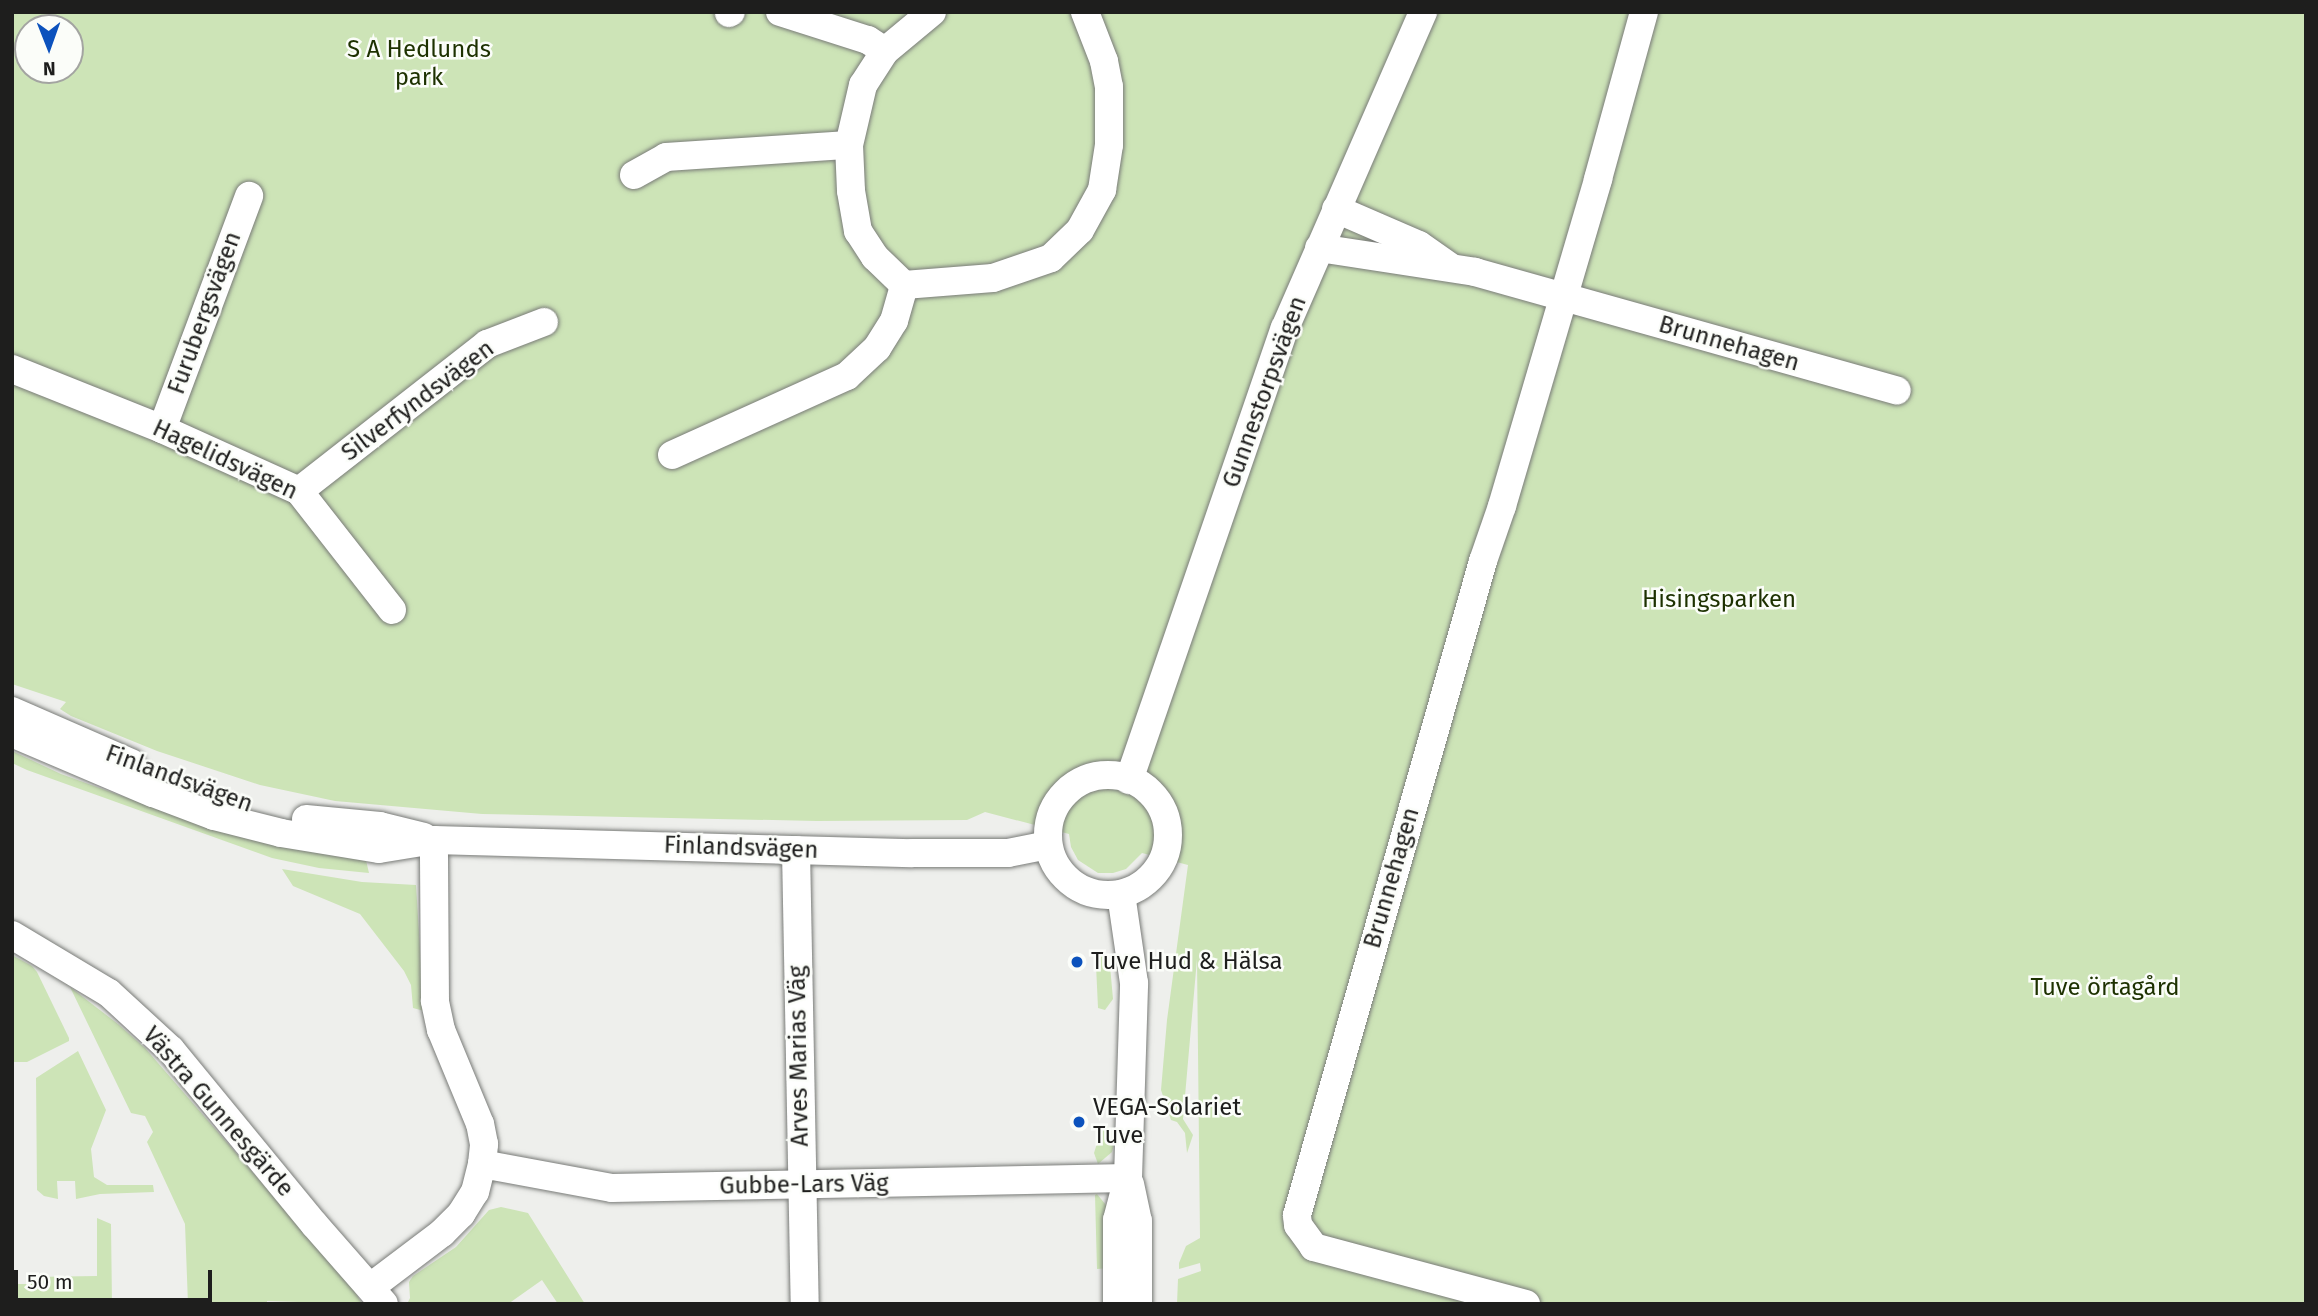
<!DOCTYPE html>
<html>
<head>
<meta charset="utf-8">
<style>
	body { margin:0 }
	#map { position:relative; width:2318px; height:1316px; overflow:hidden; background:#eeefec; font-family:"Fira Sans",sans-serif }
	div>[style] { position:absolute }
	.green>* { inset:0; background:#cde4b7 }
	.roads { filter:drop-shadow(0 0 2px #797b78) drop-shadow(0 0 2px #797b78) }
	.minor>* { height:28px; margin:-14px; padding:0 14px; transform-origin:14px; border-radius:14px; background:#fff }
	.minor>.ring { margin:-14px; padding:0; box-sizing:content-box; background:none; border:28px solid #fff; border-radius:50% }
	.dots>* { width:19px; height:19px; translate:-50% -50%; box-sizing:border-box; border:4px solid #fbfdf9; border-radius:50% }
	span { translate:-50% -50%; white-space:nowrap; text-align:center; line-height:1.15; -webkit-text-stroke:5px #fbfdf9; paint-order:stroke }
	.park-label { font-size:24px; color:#1d3100 }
	.street-label { font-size:24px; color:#1e1e1d }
	.poi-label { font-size:24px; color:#1e1e1d }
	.left { translate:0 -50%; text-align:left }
	.frame { position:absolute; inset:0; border:14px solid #1e1e1d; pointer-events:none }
	.north { position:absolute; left:14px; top:14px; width:70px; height:70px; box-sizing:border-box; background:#fbfdf9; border:2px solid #a3a4a1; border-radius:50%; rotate:179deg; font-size:19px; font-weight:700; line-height:28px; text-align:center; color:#1e1e1d }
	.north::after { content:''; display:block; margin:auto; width:24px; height:32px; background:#0c52bd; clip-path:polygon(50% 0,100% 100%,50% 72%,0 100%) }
	.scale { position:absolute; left:14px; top:1270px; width:198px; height:32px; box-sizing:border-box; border:4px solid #1e1e1d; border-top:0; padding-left:9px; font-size:21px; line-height:24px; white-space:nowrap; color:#1e1e1d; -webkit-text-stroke:5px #fbfdf9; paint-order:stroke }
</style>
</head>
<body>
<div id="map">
	<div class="green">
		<i style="clip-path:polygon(evenodd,12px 12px,2306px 12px,2306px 1304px,1177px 1304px,1178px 1279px,1201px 1271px,1200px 1263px,1179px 1269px,1179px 1263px,1186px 1246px,1200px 1238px,1197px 959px,1183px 1119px,1193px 1135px,1187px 1153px,1185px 1133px,1177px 1122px,1171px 1120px,1161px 1090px,1167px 1020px,1188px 865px,1142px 853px,1126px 869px,1113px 873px,1098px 873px,1078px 860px,1071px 847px,1069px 834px,985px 812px,967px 820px,817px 821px,482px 814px,335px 801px,260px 785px,157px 751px,71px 716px,60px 709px,66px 702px,12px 684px,12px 12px,28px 28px,70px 28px,70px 70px,28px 70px,28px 28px)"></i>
		<i style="clip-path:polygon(12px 751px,61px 774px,169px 813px,365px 856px,369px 873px,319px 868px,272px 858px,27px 770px,12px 763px)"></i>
		<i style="clip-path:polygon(282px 869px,362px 882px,416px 885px,424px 1011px,413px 1008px,411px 985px,404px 971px,360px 914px,293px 886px)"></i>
		<i style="clip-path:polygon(12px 955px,32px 966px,37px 972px,69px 1038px,69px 1041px,27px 1062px,12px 1062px)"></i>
		<i style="clip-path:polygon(1109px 955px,1113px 999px,1105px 1010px,1098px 1008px,1096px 965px,1101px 956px)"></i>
		<i style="clip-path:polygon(70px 987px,118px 1024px,145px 1048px,353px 1288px,362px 1304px,267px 1301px,267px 1304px,188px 1304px,185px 1224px,147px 1142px,153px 1132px,145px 1116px,131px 1113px)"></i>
		<i style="clip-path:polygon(78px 1051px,106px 1110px,91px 1149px,94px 1177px,107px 1185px,153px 1185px,154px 1192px,100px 1194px,76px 1199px,75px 1181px,57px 1181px,58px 1199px,44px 1196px,37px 1190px,36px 1078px)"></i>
		<i style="clip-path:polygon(1107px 1126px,1113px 1133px,1114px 1145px,1112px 1152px,1098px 1164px,1094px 1153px,1101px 1131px)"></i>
		<i style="clip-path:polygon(1097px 1194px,1110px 1210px,1110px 1268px,1097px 1269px,1095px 1195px)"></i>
		<i style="clip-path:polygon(501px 1207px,528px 1213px,585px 1304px,558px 1304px,542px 1280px,508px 1304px,407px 1304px,410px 1298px,409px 1282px,413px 1276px,456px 1247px,489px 1210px)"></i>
		<i style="clip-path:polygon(97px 1218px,111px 1224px,112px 1304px,12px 1304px,13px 1284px,30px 1284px,32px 1277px,97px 1276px)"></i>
	</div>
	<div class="roads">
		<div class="minor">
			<i style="left:780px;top:12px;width:92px;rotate:17.7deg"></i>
			<i style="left:868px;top:40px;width:20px;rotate:33deg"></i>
			<i style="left:932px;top:12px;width:61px;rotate:140.3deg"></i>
			<i style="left:885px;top:51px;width:40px;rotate:122.9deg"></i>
			<i style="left:863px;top:85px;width:62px;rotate:103.1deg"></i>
			<i style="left:849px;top:145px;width:46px;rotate:87.5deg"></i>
			<i style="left:851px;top:191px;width:41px;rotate:80.1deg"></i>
			<i style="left:858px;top:231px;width:31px;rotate:57deg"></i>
			<i style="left:875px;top:257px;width:40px;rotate:44deg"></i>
			<i style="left:904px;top:285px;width:89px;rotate:-4.5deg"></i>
			<i style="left:993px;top:278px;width:61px;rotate:-19deg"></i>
			<i style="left:1051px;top:258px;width:40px;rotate:-44deg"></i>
			<i style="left:1080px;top:230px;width:46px;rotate:-61.2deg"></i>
			<i style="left:1102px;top:190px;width:46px;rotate:-81.2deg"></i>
			<i style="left:1109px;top:145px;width:58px;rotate:-90deg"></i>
			<i style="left:1109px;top:87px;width:26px;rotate:-101deg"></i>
			<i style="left:1104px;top:61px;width:53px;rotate:-111.2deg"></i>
			<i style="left:729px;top:13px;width:2px;rotate:-27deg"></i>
			<i style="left:634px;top:175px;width:37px;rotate:-29deg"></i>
			<i style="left:666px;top:157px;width:183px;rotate:-3.8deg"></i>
			<i style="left:1336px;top:209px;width:90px;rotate:23.4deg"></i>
			<i style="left:1419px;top:245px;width:37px;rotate:35deg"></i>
			<i style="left:1319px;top:248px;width:158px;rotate:8.7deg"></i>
			<i style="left:1475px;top:272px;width:438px;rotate:15.7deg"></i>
			<i style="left:12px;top:369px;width:162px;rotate:21.8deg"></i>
			<i style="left:162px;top:429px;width:150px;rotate:24.3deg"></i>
			<i style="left:299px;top:491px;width:151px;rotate:52deg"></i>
			<i style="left:162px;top:429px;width:249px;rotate:-69.5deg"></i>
			<i style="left:672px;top:455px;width:192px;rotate:-24.3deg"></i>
			<i style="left:847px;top:376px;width:41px;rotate:-43deg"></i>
			<i style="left:877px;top:348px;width:32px;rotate:-58deg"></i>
			<i style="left:894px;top:321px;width:37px;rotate:-74deg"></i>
			<i style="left:299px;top:491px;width:239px;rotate:-38deg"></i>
			<i style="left:487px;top:344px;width:61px;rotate:-21.1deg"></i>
			<i style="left:12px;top:711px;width:130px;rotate:23.6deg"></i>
			<i style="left:12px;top:733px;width:153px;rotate:23.1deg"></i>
			<i style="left:153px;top:793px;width:65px;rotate:20.7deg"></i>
			<i style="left:214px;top:816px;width:69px;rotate:14.2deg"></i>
			<i style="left:281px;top:833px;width:99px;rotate:9.3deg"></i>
			<i style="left:379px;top:849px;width:56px;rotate:-9.3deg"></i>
			<i style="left:434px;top:840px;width:478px;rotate:1.6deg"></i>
			<i style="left:912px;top:853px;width:96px"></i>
			<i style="left:1008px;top:853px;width:41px;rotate:-11.3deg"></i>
			<i class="ring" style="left:1048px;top:775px;width:92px;height:92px"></i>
			<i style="left:1129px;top:780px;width:478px;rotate:-71deg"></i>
			<i style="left:1285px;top:328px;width:345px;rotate:-66.4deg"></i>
			<i style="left:306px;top:819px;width:74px;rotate:5.4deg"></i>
			<i style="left:380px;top:826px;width:45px;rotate:14deg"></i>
			<i style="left:796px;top:850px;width:454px;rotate:88.9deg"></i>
			<i style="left:12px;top:935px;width:113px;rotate:30.9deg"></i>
			<i style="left:109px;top:993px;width:84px;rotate:42.6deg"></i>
			<i style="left:171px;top:1050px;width:225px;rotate:50.6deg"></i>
			<i style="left:314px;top:1224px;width:106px;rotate:48.8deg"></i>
			<i style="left:482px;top:1164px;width:132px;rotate:10.5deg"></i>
			<i style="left:612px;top:1188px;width:516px;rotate:-1.11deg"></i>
			<i style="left:1130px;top:1184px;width:38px;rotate:78deg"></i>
			<i style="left:1138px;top:1221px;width:83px;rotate:90deg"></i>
			<i style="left:372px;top:1286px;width:88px;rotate:-37.1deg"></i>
			<i style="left:442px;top:1233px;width:27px;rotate:-45deg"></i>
			<i style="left:461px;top:1214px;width:26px;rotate:-58deg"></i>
			<i style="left:475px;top:1192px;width:29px;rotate:-76deg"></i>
			<i style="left:482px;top:1164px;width:20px;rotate:-84deg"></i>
			<i style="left:484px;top:1144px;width:20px;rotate:-101deg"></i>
			<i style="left:480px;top:1124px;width:102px;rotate:-112.5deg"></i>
			<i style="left:441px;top:1030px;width:30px;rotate:-102deg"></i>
			<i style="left:435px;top:1001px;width:161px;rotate:-90.4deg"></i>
			<i style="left:1117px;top:1304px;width:84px;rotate:-90deg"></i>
			<i style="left:1117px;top:1220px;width:43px;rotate:-75.3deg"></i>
			<i style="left:1128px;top:1178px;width:195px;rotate:-88.2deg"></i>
			<i style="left:1134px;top:983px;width:90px;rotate:-98.3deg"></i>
			<i style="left:1526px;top:1304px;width:220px;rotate:-165deg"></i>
			<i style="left:1314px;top:1247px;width:27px;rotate:-126deg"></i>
			<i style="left:1298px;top:1225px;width:10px;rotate:-96deg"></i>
			<i style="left:1297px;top:1215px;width:680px;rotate:-74.12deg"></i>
			<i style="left:1483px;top:561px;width:58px;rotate:-70.9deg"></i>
			<i style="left:1502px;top:506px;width:341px;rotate:-73.6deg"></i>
			<i style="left:1598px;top:179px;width:173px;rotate:-74.6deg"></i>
		</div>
	</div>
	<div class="dots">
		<i style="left:1077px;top:962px;background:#0c52bd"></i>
		<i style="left:1079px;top:1122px;background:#0c52bd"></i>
	</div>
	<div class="park-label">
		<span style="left:419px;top:64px">S A Hedlunds<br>park</span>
		<span style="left:1719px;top:600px">Hisingsparken</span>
		<span style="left:2105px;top:988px">Tuve örtagård</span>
	</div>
	<div class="street-label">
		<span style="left:205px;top:313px;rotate:-70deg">Furubergsvägen</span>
		<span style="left:1729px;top:344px;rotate:16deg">Brunnehagen</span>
		<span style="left:1265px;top:392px;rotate:-70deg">Gunnestorpsvägen</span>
		<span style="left:418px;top:401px;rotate:-37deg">Silverfyndsvägen</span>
		<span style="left:225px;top:460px;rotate:25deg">Hagelidsvägen</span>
		<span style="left:179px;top:779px;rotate:20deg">Finlandsvägen</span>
		<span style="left:741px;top:848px;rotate:2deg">Finlandsvägen</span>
		<span style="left:1392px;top:878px;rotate:-74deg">Brunnehagen</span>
		<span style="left:799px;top:1056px;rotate:-91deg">Arves Marias Väg</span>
		<span style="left:218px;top:1112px;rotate:49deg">Västra Gunnesgärde</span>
		<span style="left:804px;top:1185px;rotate:-1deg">Gubbe-Lars Väg</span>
	</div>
	<div class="poi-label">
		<span class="left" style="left:1091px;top:962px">Tuve Hud &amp; Hälsa</span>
		<span class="left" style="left:1093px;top:1122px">VEGA-Solariet<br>Tuve</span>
	</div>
	<div class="frame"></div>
	<div class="north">N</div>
	<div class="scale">50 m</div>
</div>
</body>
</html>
